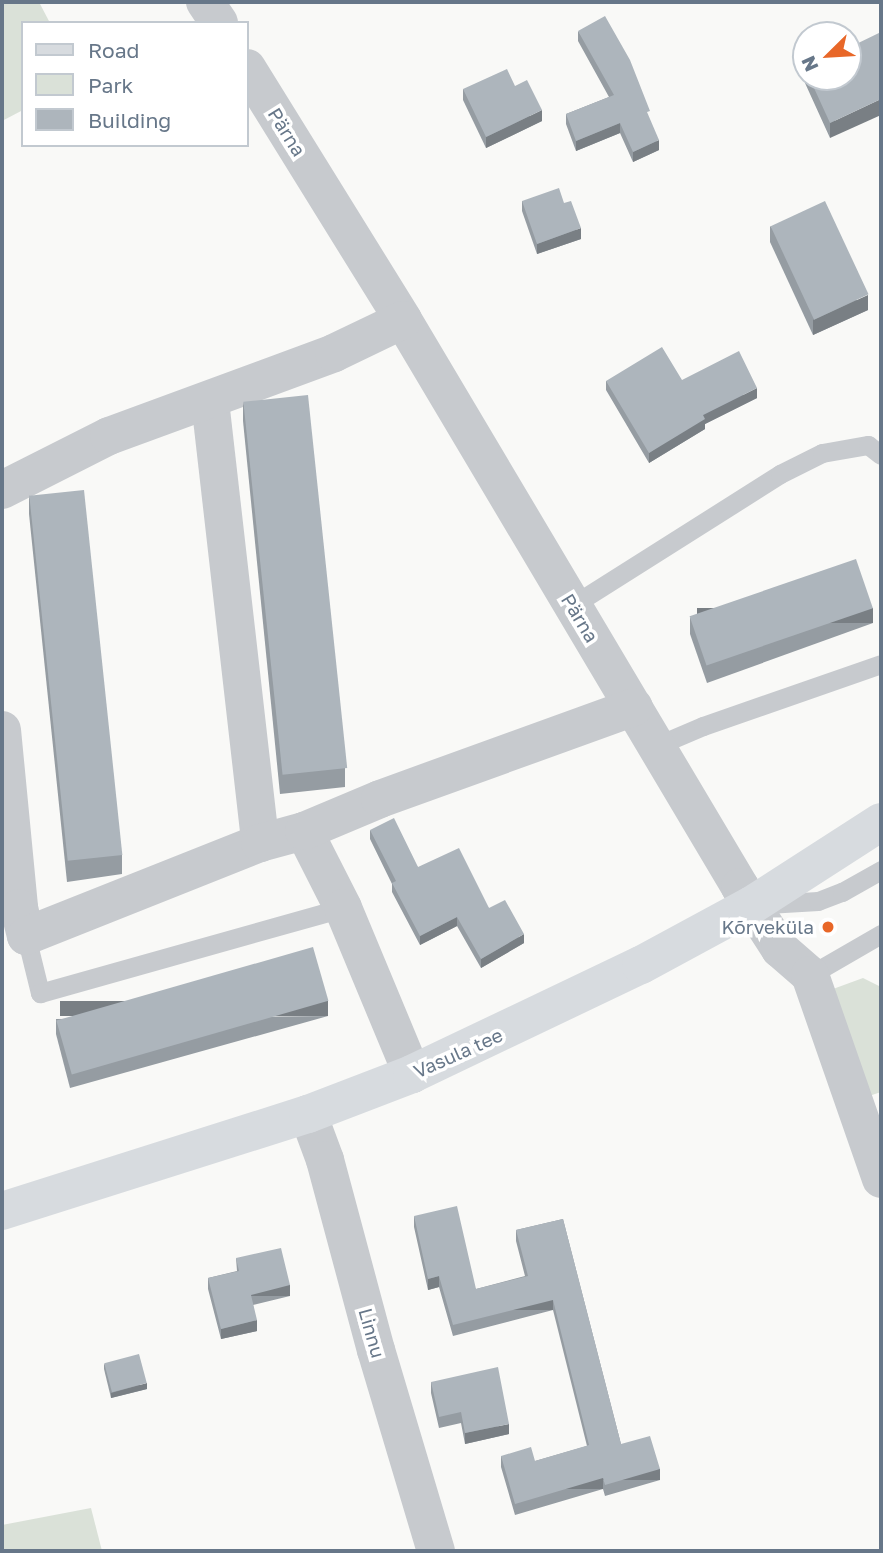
<!DOCTYPE html>
<html>
<head>
<meta charset="utf-8">
<style>
	body { margin:0 }
	#map { position:relative; width:883px; height:1553px; overflow:hidden; background:#f9f9f7; font-family:"Golos Text",sans-serif }
	div>[style] { position:absolute }
	.green>* { inset:0; background:#dae1d8 }
	.lane>* { height:19px; margin:-9.5px; padding:0 9.5px; transform-origin:9.5px; border-radius:9.5px; background:#c7cace }
	.street>* { height:38px; margin:-19px; padding:0 19px; transform-origin:19px; border-radius:19px; background:#c7cace }
	.secondary>* { height:38px; margin:-19px; padding:0 19px; transform-origin:19px; border-radius:19px; background:#d7dbdf }
	.wall>* { inset:0; background:#959ca2 }
	.shaded-wall>* { inset:0; background:#797f84; transform-origin:0 0 }
	.building>* { inset:0; background:#adb5bc; transform-origin:0 0 }
	.dots>* { width:19px; height:19px; translate:-50% -50%; box-sizing:border-box; border:4px solid #fff; border-radius:50% }
	span { translate:-50% -50%; white-space:nowrap; text-align:center; line-height:1.15; -webkit-text-stroke:7px #fff; paint-order:stroke }
	.street-label { font-size:19px; color:#677789 }
	.poi-label { font-size:19px; color:#677789 }
	.right { translate:-100% -50%; text-align:right }
	.frame { position:absolute; inset:0; border:4px solid #677789; pointer-events:none }
	.legend { position:absolute; left:21px; top:21px; width:228px; height:126px; box-sizing:border-box; background:#fff; border:2px solid #c2c9d0; margin:0; padding:9px 12px; list-style:none; font-size:21px; color:#677789 }
	.legend li { display:flex; align-items:center; gap:14px; height:35px }
	.legend b { width:35px; border:2px solid #c2c9d0 }
	.north { position:absolute; left:792px; top:21px; width:70px; height:70px; box-sizing:border-box; background:#fff; border:2px solid #c2c9d0; border-radius:50%; rotate:246deg; font-size:19px; font-weight:700; line-height:28px; text-align:center; color:#677789 }
	.north::after { content:''; display:block; margin:auto; width:24px; height:32px; background:#e86728; clip-path:polygon(50% 0,100% 100%,50% 72%,0 100%) }
</style>
</head>
<body>
<div id="map">
	<div class="green">
		<i style="clip-path:polygon(2px 2px,39px 2px,50px 23px,23px 23px,23px 110px,2px 121px)"></i>
		<i style="clip-path:polygon(863px 978px,881px 987px,881px 1092px,869px 1096px,833px 989px)"></i>
		<i style="clip-path:polygon(91px 1508px,102px 1551px,2px 1551px,2px 1525px)"></i>
	</div>
	<div class="lane">
		<i style="left:573px;top:605px;width:245px;rotate:-32.3deg"></i>
		<i style="left:780px;top:474px;width:47px;rotate:-26.6deg"></i>
		<i style="left:822px;top:453px;width:47px;rotate:-9.9deg"></i>
		<i style="left:868px;top:445px;width:16px;rotate:38deg"></i>
		<i style="left:656px;top:746px;width:51px;rotate:-23.1deg"></i>
		<i style="left:703px;top:726px;width:188px;rotate:-19.2deg"></i>
		<i style="left:767px;top:904px;width:51px;rotate:-3.4deg"></i>
		<i style="left:818px;top:901px;width:26px;rotate:-21deg"></i>
		<i style="left:842px;top:892px;width:45px;rotate:-29.4deg"></i>
		<i style="left:26px;top:936px;width:59px;rotate:76.2deg"></i>
		<i style="left:40px;top:993px;width:315px;rotate:-15.7deg"></i>
		<i style="left:810px;top:975px;width:82px;rotate:-30deg"></i>
	</div>
	<div class="street">
		<i style="left:205px;top:2px;width:25px;rotate:56deg"></i>
		<i style="left:247px;top:68px;width:296px;rotate:58.2deg"></i>
		<i style="left:403px;top:320px;width:660px;rotate:59.27deg"></i>
		<i style="left:740px;top:887px;width:74px;rotate:57.2deg"></i>
		<i style="left:780px;top:949px;width:40px;rotate:41deg"></i>
		<i style="left:810px;top:975px;width:216px;rotate:70.8deg"></i>
		<i style="left:210px;top:401px;width:445px;rotate:83.5deg"></i>
		<i style="left:2px;top:490px;width:120px;rotate:-26.8deg"></i>
		<i style="left:109px;top:436px;width:240px;rotate:-20.2deg"></i>
		<i style="left:334px;top:353px;width:76px;rotate:-25.6deg"></i>
		<i style="left:2px;top:730px;width:179px;rotate:84.5deg"></i>
		<i style="left:19px;top:908px;width:29px;rotate:76deg"></i>
		<i style="left:26px;top:936px;width:252px;rotate:-21.7deg"></i>
		<i style="left:260px;top:843px;width:46px;rotate:-15.3deg"></i>
		<i style="left:304px;top:831px;width:86px;rotate:63.1deg"></i>
		<i style="left:343px;top:908px;width:180px;rotate:67.4deg"></i>
		<i style="left:304px;top:831px;width:82px;rotate:-22.8deg"></i>
		<i style="left:380px;top:799px;width:270px;rotate:-19.9deg"></i>
		<i style="left:308px;top:1114px;width:49px;rotate:69.7deg"></i>
		<i style="left:325px;top:1160px;width:197px;rotate:75deg"></i>
		<i style="left:376px;top:1350px;width:210px;rotate:73.4deg"></i>
	</div>
	<div class="secondary">
		<i style="left:2px;top:1211px;width:321px;rotate:-17.6deg"></i>
		<i style="left:308px;top:1114px;width:111px;rotate:-21deg"></i>
		<i style="left:412px;top:1074px;width:254px;rotate:-25.5deg"></i>
		<i style="left:641px;top:965px;width:126px;rotate:-28.4deg"></i>
		<i style="left:752px;top:905px;width:153px;rotate:-32.8deg"></i>
	</div>
	<div class="wall">
		<i style="clip-path:polygon(578px 31px,650px 121px,659px 150px,633px 162px,620px 133px,576px 151px,566px 124px,566px 114px,609px 97px,578px 41px)"></i>
		<i style="clip-path:polygon(805px 67px,806px 67px,806px 77px,848px 77px,830px 138px,805px 83px)"></i>
		<i style="clip-path:polygon(463px 89px,542px 121px,486px 148px,463px 100px)"></i>
		<i style="clip-path:polygon(522px 201px,564px 203px,581px 239px,537px 254px,522px 211px)"></i>
		<i style="clip-path:polygon(770px 226px,868px 310px,813px 335px,770px 242px)"></i>
		<i style="clip-path:polygon(682px 380px,757px 398px,705px 424px,705px 429px,649px 463px,606px 390px,606px 381px)"></i>
		<i style="clip-path:polygon(243px 402px,345px 768px,345px 787px,280px 794px,243px 421px)"></i>
		<i style="clip-path:polygon(29px 495px,122px 855px,122px 874px,67px 882px,29px 514px)"></i>
		<i style="clip-path:polygon(690px 618px,873px 623px,707px 683px,690px 634px)"></i>
		<i style="clip-path:polygon(370px 830px,418px 867px,489px 908px,524px 943px,481px 968px,457px 926px,420px 945px,392px 892px,392px 884px,370px 839px)"></i>
		<i style="clip-path:polygon(328px 1016px,70px 1088px,56px 1034px,56px 1019px)"></i>
		<i style="clip-path:polygon(414px 1216px,476px 1289px,525px 1276px,516px 1241px,516px 1230px,563px 1219px,621px 1444px,660px 1480px,605px 1496px,603px 1489px,515px 1515px,501px 1467px,501px 1456px,535px 1461px,587px 1446px,553px 1310px,453px 1336px,439px 1287px,428px 1290px,414px 1227px)"></i>
		<i style="clip-path:polygon(236px 1258px,290px 1296px,253px 1305px,257px 1331px,221px 1339px,208px 1289px,208px 1278px,237px 1271px)"></i>
		<i style="clip-path:polygon(104px 1364px,147px 1389px,111px 1398px,104px 1369px)"></i>
		<i style="clip-path:polygon(431px 1382px,509px 1434px,465px 1444px,461px 1423px,439px 1428px,431px 1393px)"></i>
	</div>
	<div class="shaded-wall">
		<i style="clip-path:polygon(881px 99px,881px 115px,830px 138px,830px 123px)"></i>
		<i style="clip-path:polygon(542px 110px,542px 121px,486px 148px,486px 137px)"></i>
		<i style="clip-path:polygon(620px 123px,620px 133px,576px 151px,576px 141px)"></i>
		<i style="clip-path:polygon(659px 140px,659px 150px,633px 162px,633px 152px)"></i>
		<i style="clip-path:polygon(581px 228px,581px 239px,537px 254px,537px 244px)"></i>
		<i style="clip-path:polygon(868px 295px,868px 310px,813px 335px,813px 320px)"></i>
		<i style="clip-path:polygon(757px 388px,757px 398px,705px 424px,705px 429px,649px 463px,649px 453px,703px 415px)"></i>
		<i style="left:873px;top:608px;width:15px;height:176px;rotate:90deg"></i>
		<i style="clip-path:polygon(457px 917px,457px 926px,420px 945px,420px 936px)"></i>
		<i style="clip-path:polygon(524px 934px,524px 943px,481px 968px,481px 959px)"></i>
		<i style="left:328px;top:1001px;width:15px;height:268px;rotate:90deg"></i>
		<i style="clip-path:polygon(439px 1276px,439px 1287px,428px 1290px,428px 1279px)"></i>
		<i style="left:290px;top:1285px;width:11px;height:40px;rotate:90deg"></i>
		<i style="left:553px;top:1300px;width:10px;height:103px;rotate:90deg"></i>
		<i style="clip-path:polygon(257px 1320px,257px 1331px,221px 1339px,221px 1329px)"></i>
		<i style="clip-path:polygon(147px 1383px,147px 1389px,111px 1398px,111px 1393px)"></i>
		<i style="clip-path:polygon(509px 1424px,509px 1434px,465px 1444px,465px 1433px)"></i>
		<i style="left:660px;top:1469px;width:11px;height:57px;rotate:90deg"></i>
		<i style="left:603px;top:1478px;width:11px;height:92px;rotate:90deg"></i>
	</div>
	<div class="building">
		<i style="clip-path:polygon(605px 16px,630px 60px,650px 111px,647px 112px,659px 140px,633px 152px,620px 123px,576px 141px,566px 114px,614px 95px,578px 31px)"></i>
		<i style="clip-path:polygon(881px 32px,881px 99px,830px 123px,809px 77px,848px 77px,848px 48px)"></i>
		<i style="clip-path:polygon(507px 69px,515px 86px,527px 80px,542px 110px,486px 137px,463px 89px)"></i>
		<i style="clip-path:polygon(559px 188px,564px 203px,571px 201px,581px 228px,537px 244px,522px 201px)"></i>
		<i style="left:825px;top:201px;width:103px;height:60px;rotate:65deg"></i>
		<i style="clip-path:polygon(662px 347px,682px 380px,739px 351px,757px 388px,703px 415px,705px 419px,649px 453px,606px 381px)"></i>
		<i style="left:308px;top:395px;width:375px;height:65px;rotate:84deg"></i>
		<i style="left:84px;top:490px;width:367px;height:55px;rotate:84deg"></i>
		<i style="left:856px;top:559px;width:52px;height:176px;rotate:71deg"></i>
		<i style="clip-path:polygon(394px 818px,418px 867px,459px 848px,489px 908px,505px 900px,524px 934px,481px 959px,457px 917px,420px 936px,392px 883px,396px 881px,370px 830px)"></i>
		<i style="left:313px;top:947px;width:56px;height:267px;rotate:74deg"></i>
		<i style="clip-path:polygon(457px 1206px,476px 1289px,528px 1276px,516px 1230px,563px 1219px,621px 1444px,650px 1436px,660px 1469px,605px 1485px,603px 1478px,515px 1504px,501px 1456px,531px 1447px,535px 1461px,589px 1445px,553px 1300px,453px 1325px,439px 1276px,428px 1279px,414px 1216px)"></i>
		<i style="clip-path:polygon(281px 1248px,290px 1285px,251px 1295px,257px 1320px,221px 1329px,208px 1278px,239px 1271px,236px 1258px)"></i>
		<i style="left:139px;top:1354px;width:30px;height:36px;rotate:75deg"></i>
		<i style="clip-path:polygon(498px 1367px,509px 1424px,465px 1433px,461px 1412px,439px 1417px,431px 1382px)"></i>
	</div>
	<div class="dots">
		<i style="left:828px;top:927px;background:#e86728"></i>
	</div>
	<div class="street-label">
		<span style="left:287px;top:132px;rotate:58deg">Pärna</span>
		<span style="left:580px;top:618px;rotate:59deg">Pärna</span>
		<span style="left:458px;top:1053px;rotate:-24deg">Vasula tee</span>
		<span style="left:372px;top:1333px;rotate:74deg">Linnu</span>
	</div>
	<div class="poi-label">
		<span class="right" style="left:814px;top:927px">Kõrveküla</span>
	</div>
	<div class="frame"></div>
	<ul class="legend">
	<li><b style="height:9px;background:#d7dbdf"></b>Road</li>
	<li><b style="height:19px;background:#dae1d8"></b>Park</li>
	<li><b style="height:19px;background:#adb5bc"></b>Building</li>
	</ul>
	<div class="north">N</div>
</div>
</body>
</html>
